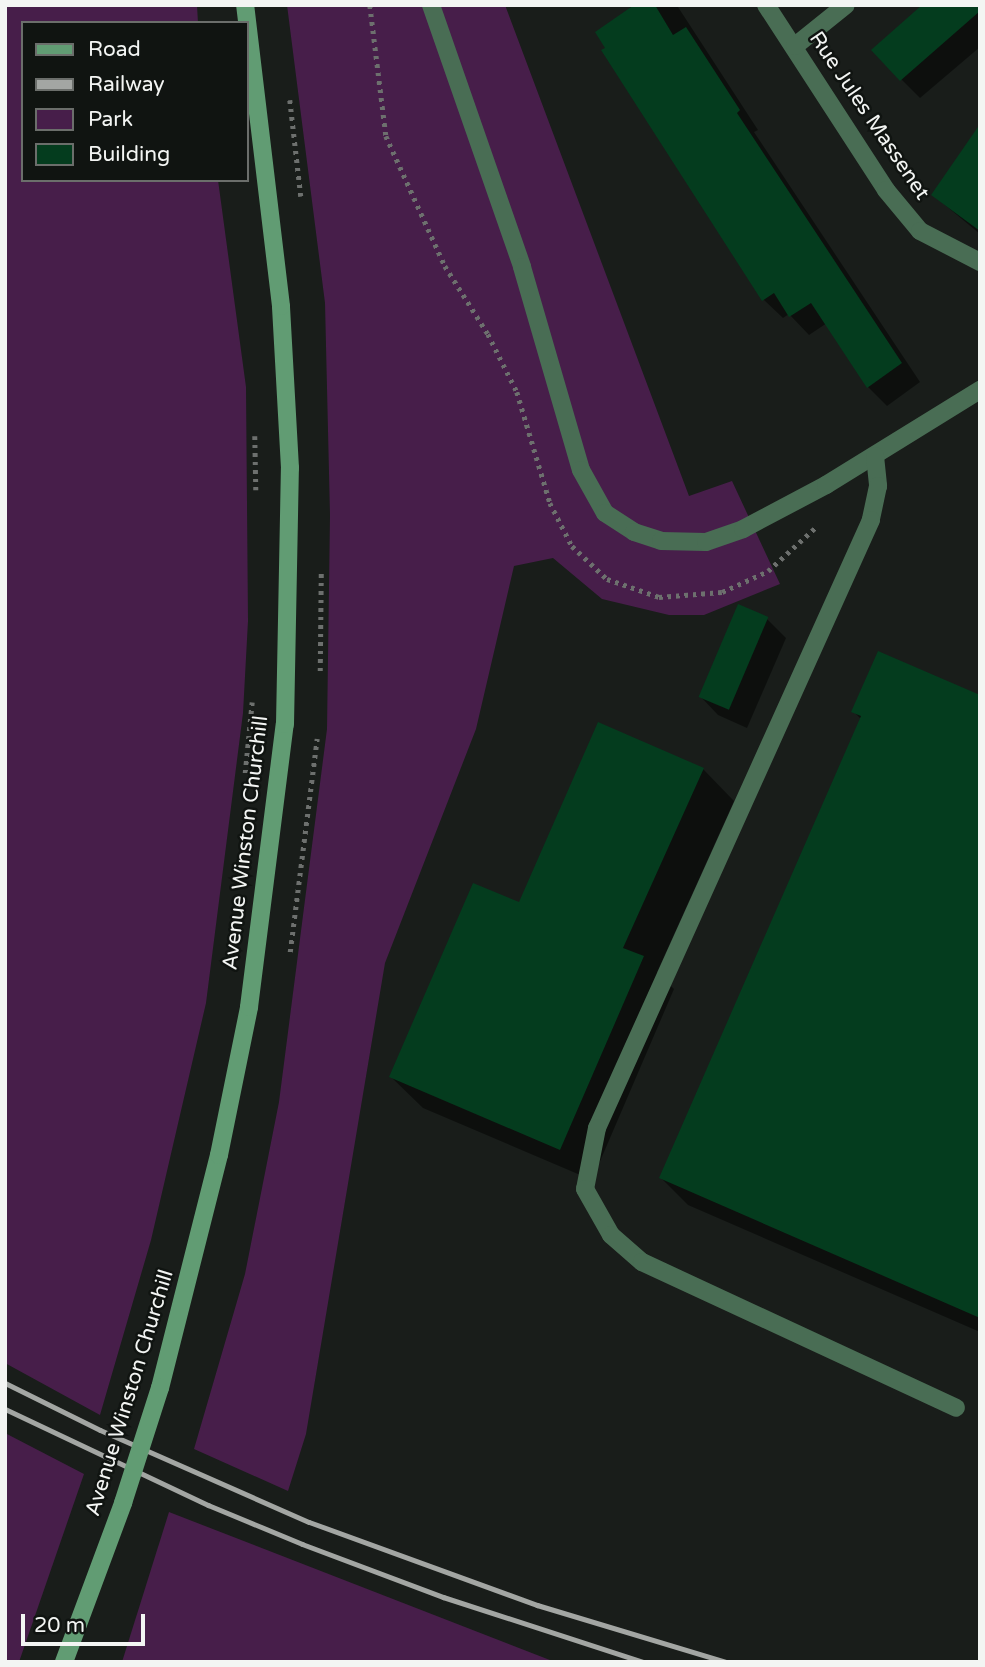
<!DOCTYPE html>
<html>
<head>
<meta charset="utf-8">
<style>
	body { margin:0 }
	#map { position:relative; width:985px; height:1667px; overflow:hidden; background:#191d1a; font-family:"Varela Round",sans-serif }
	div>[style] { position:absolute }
	.green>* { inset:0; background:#471e4a }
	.shadow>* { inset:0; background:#0007 }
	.building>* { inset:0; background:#043c1e; transform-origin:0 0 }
	.path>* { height:4.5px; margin-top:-2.25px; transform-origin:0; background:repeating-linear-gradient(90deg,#6d706e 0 3.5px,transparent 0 8.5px) }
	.service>* { height:18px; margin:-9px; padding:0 9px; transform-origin:9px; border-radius:9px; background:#496d54 }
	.minor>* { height:18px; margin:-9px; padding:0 9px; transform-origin:9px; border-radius:9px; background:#496d54 }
	.secondary>* { height:18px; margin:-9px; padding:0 9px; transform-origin:9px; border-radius:9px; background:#619c73 }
	.rail>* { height:5px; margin:-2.5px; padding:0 2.5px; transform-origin:2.5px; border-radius:2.5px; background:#a3a6a3 }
	.secondary-bridge>* { height:18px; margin:-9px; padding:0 9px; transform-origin:9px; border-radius:9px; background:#619c73 }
	span { translate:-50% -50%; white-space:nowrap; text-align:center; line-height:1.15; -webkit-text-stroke:5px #101411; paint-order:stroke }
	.street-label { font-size:21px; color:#f3f5f3 }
	.frame { position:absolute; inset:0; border:7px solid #f3f5f3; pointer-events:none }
	.legend { position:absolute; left:21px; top:21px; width:228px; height:161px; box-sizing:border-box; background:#101411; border:2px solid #6b6e6b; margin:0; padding:9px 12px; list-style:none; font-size:21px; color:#f3f5f3 }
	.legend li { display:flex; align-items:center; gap:14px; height:35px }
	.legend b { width:35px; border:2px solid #6b6e6b }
	.scale { position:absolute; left:21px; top:1614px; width:124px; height:32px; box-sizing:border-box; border:4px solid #f3f5f3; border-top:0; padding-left:9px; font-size:21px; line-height:24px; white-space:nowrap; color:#f3f5f3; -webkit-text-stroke:5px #101411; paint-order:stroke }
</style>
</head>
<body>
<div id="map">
	<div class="green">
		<i style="clip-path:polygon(5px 5px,197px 5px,198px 23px,23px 23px,23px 180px,218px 180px,246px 387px,248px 621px,243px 713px,206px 1003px,151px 1240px,100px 1415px,5px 1363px)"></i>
		<i style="clip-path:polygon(287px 5px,505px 5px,689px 496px,732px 481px,780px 584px,704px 615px,669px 615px,602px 599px,553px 558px,514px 566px,476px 729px,385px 963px,306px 1434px,288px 1491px,194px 1449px,245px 1274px,279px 1102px,327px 729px,330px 515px,325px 303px)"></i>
		<i style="clip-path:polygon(5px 1433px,84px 1474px,19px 1662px,5px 1662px)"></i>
		<i style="clip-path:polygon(169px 1512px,555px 1662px,122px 1662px)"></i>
	</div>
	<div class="shadow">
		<i style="clip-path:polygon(628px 5px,682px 5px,678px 7px,758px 130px,754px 132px,920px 382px,887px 406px,868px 387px,827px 323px,809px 335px,789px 314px,783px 318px,764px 300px,607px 48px,631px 9px)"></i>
		<i style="clip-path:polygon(980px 5px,980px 47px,920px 98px,901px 79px)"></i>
		<i style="clip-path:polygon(980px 158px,980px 234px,933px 195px)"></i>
		<i style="clip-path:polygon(739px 606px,767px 619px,786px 638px,747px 728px,718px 715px,700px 696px)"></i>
		<i style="clip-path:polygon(980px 697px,980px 1332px,688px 1205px,661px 1178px,862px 720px,853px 711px)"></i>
		<i style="clip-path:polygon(703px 769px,734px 801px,657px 972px,674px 989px,592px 1180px,423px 1108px,391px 1077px,520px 905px)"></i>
	</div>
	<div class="building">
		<i style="clip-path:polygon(634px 5px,655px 5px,673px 35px,686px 27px,740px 110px,737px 113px,902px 363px,867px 388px,811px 303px,789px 317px,774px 293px,762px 301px,601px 50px,605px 48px,595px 32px)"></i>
		<i style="clip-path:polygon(922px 5px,980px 5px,980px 11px,900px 81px,871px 50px)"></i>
		<i style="clip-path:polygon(980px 124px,980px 231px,931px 195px)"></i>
		<i style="left:738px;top:604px;width:33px;height:101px;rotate:23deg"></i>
		<i style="clip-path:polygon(878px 651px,980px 695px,980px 1318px,659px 1178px,861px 716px,851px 712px)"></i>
		<i style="clip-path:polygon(598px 722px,704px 768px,623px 948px,644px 956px,560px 1150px,389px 1077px,473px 883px,519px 902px)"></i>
	</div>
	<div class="path">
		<i style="left:370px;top:5px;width:132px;rotate:83deg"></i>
		<i style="left:386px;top:136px;width:143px;rotate:65.6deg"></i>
		<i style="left:445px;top:266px;width:80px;rotate:57.7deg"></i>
		<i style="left:488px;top:334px;width:65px;rotate:63.4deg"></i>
		<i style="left:517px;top:392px;width:116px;rotate:73.4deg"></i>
		<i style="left:550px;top:503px;width:48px;rotate:62.9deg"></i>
		<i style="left:572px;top:546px;width:48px;rotate:43.3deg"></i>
		<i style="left:607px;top:579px;width:55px;rotate:19.1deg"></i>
		<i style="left:659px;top:597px;width:63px;rotate:-4.5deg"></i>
		<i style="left:722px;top:592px;width:51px;rotate:-24.5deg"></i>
		<i style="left:768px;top:571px;width:65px;rotate:-42.5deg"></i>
		<i style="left:290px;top:100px;width:97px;rotate:83.5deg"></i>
		<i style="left:255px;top:436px;width:54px;rotate:88.9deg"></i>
		<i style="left:320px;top:671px;width:100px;rotate:-89.4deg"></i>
		<i style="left:245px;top:773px;width:71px;rotate:-84.4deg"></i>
		<i style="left:290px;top:952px;width:215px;rotate:-82.8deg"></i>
	</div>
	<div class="service">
		<i style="left:431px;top:5px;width:277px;rotate:70.8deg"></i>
		<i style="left:522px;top:267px;width:211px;rotate:73.8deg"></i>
		<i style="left:581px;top:470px;width:49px;rotate:60.8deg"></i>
		<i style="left:605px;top:513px;width:35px;rotate:33deg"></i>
		<i style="left:634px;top:532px;width:28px;rotate:18deg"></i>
		<i style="left:661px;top:541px;width:45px;rotate:1.3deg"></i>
		<i style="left:706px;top:542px;width:39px;rotate:-19deg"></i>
		<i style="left:743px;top:529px;width:94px;rotate:-27.9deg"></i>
		<i style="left:826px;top:485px;width:181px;rotate:-31.7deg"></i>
		<i style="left:875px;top:456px;width:30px;rotate:84deg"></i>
		<i style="left:878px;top:486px;width:35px;rotate:102deg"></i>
		<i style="left:871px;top:520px;width:667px;rotate:114.26deg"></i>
		<i style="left:597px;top:1128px;width:62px;rotate:101.1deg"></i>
		<i style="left:585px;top:1189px;width:53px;rotate:60.5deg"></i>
		<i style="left:611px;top:1235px;width:41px;rotate:41.1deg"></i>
		<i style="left:642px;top:1262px;width:346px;rotate:24.9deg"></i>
	</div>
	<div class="minor">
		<i style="left:766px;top:5px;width:221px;rotate:57deg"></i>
		<i style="left:886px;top:190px;width:53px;rotate:50.3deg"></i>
		<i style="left:920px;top:231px;width:68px;rotate:27.3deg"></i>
		<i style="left:795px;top:46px;width:65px;rotate:-38.8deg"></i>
	</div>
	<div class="secondary">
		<i style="left:160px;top:1388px;width:240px;rotate:-75.8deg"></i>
		<i style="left:219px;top:1155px;width:151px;rotate:-78.5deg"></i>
		<i style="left:249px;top:1007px;width:285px;rotate:-82.8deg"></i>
		<i style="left:285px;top:724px;width:256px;rotate:-88.9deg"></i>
		<i style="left:290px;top:468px;width:162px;rotate:-93.2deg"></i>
		<i style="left:281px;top:306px;width:303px;rotate:-96.8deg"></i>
		<i style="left:64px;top:1662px;width:170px;rotate:-69.6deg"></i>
	</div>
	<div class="rail">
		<i style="left:5px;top:1383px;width:106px;rotate:26.3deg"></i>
		<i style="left:100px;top:1430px;width:228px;rotate:23.8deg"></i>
		<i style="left:309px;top:1522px;width:243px;rotate:20deg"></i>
		<i style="left:537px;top:1605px;width:197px;rotate:16.8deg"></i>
		<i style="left:5px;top:1409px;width:225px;rotate:25.3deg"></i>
		<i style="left:208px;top:1505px;width:102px;rotate:22.5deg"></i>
		<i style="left:302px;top:1544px;width:151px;rotate:20.6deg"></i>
		<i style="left:443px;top:1597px;width:210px;rotate:18deg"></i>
	</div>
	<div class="secondary-bridge">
		<i style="left:123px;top:1503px;width:121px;rotate:-72.2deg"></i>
	</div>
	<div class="street-label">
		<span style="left:869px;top:116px;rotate:56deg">Rue Jules Massenet</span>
		<span style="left:246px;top:843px;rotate:-83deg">Avenue Winston Churchill</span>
		<span style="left:130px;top:1393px;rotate:-73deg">Avenue Winston Churchill</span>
	</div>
	<div class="frame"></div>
	<ul class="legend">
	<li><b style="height:9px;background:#619c73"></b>Road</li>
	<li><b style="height:9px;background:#a3a6a3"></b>Railway</li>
	<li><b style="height:19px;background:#471e4a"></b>Park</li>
	<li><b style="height:19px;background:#043c1e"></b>Building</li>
	</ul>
	<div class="scale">20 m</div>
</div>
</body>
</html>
